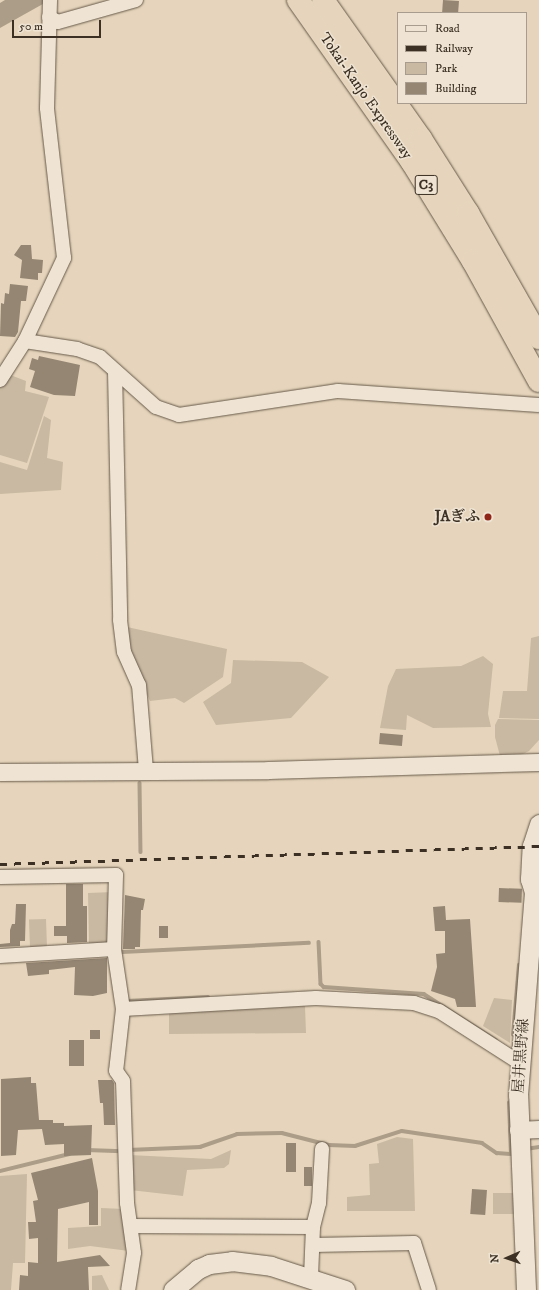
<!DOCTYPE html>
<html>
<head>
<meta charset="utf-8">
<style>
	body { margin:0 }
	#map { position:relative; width:539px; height:1290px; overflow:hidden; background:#e6d5bc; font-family:"IM FELL DW Pica","Noto Serif JP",serif }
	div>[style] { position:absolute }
	.green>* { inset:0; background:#c9b9a2; transform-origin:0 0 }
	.water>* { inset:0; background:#ac9d88 }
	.stream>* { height:3.5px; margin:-1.75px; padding:0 1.75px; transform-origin:1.75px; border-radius:1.75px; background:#ac9d88 }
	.building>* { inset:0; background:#948673; transform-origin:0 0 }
	.roads { filter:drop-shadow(0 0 1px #665949) drop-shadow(0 0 1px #665949) }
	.minor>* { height:14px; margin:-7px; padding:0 7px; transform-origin:7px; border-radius:7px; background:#efe4d3 }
	.tertiary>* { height:17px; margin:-8.5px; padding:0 8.5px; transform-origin:8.5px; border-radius:8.5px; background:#efe4d3 }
	.secondary>* { height:19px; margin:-9.5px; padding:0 9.5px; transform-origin:9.5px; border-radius:9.5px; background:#efe4d3 }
	.motorway>* { height:22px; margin:-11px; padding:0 11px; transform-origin:11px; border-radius:11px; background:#e6d5bc }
	.rail>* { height:3px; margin-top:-1.5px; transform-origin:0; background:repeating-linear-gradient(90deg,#3b3023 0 7px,transparent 0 14px) }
	.dots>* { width:11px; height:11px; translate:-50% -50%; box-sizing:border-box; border:2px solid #efe4d3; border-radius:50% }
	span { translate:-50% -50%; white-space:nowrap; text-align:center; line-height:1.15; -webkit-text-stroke:3px #efe4d3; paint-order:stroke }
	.shield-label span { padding:1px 3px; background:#efe4d3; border:1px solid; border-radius:3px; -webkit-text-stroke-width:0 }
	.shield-label { font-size:14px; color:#3b3023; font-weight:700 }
	.street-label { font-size:15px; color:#3b3023 }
	.poi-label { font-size:15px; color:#3b3023; font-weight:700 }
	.right { translate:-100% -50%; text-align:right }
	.legend { position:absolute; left:397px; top:12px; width:130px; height:92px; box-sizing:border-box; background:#efe4d3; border:1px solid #a79c8d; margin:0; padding:5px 7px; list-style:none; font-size:12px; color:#3b3023 }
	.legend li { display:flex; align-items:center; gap:8px; height:20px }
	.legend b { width:20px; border:1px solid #a79c8d }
	.north { position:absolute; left:487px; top:1238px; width:40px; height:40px; -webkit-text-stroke:3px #efe4d3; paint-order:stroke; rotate:268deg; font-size:11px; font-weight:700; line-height:16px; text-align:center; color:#3b3023 }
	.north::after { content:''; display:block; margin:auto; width:14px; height:18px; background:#3b3023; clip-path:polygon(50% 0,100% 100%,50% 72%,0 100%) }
	.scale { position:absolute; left:12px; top:20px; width:89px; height:18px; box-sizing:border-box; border:2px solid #3b3023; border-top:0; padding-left:5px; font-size:12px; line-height:14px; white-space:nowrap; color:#3b3023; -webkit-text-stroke:3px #efe4d3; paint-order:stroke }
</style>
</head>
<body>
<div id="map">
	<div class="green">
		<i style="clip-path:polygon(0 371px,26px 381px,25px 391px,49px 397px,27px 463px,0 455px)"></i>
		<i style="clip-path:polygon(44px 416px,51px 420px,47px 458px,63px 462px,61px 490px,0 494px,0 462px,27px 470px)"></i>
		<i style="clip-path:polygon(127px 627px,227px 649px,223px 677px,184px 703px,175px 698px,150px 701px,128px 651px)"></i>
		<i style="clip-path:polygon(539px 636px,539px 719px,499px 718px,503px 691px,527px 691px,531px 638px)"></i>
		<i style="clip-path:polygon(483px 656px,493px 664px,488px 714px,491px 727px,433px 728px,407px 715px,406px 730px,380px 728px,388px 686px,396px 669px,461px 666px)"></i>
		<i style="clip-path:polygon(233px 660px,302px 662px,329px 677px,291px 718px,216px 725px,203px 702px,231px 683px)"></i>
		<i style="clip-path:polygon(498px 719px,539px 720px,539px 740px,529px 751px,521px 755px,500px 756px,495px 737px,495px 725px)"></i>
		<i style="clip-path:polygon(113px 892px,110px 939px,104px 945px,89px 945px,88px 893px)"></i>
		<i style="left:46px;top:919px;width:28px;height:17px;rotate:88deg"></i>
		<i style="clip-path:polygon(494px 998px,512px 1000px,510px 1043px,483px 1026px)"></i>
		<i style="clip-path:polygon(305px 1006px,306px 1033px,169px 1034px,169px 1013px)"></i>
		<i style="clip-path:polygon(397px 1137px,413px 1139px,415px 1211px,347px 1211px,347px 1197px,370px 1195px,369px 1164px,379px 1163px,377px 1144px)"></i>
		<i style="clip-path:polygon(231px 1150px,229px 1164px,224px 1168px,187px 1170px,183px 1196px,130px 1190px,129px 1155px,211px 1159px)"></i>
		<i style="clip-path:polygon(27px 1174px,25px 1263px,13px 1263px,11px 1290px,0 1290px,0 1176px)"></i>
		<i style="left:493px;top:1193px;width:22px;height:21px"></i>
		<i style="clip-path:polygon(101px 1208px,124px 1209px,129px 1251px,90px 1246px,68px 1249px,68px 1228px,101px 1226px)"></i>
		<i style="clip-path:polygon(102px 1275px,109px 1290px,92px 1290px,92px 1276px)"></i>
	</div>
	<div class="water">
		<i style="clip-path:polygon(5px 0,50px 0,0 28px,0 3px)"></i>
	</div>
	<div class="stream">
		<i style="left:140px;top:783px;width:69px;rotate:89.2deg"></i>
		<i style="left:319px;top:942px;width:42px;rotate:87.3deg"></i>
		<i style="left:321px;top:984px;width:4px;rotate:45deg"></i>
		<i style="left:324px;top:987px;width:100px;rotate:4deg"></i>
		<i style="left:424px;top:994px;width:85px;rotate:32.6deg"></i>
		<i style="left:122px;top:952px;width:187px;rotate:-2.8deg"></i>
		<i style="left:127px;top:1001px;width:81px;rotate:-2.8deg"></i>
		<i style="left:513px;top:1035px;width:70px;rotate:-85.1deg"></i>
		<i style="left:526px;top:1149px;width:13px;rotate:-9deg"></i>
		<i style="left:87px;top:1150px;width:35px;rotate:2deg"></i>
		<i style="left:128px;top:1150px;width:72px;rotate:-2.4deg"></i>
		<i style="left:200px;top:1147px;width:39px;rotate:-19deg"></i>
		<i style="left:237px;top:1134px;width:45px;rotate:-1.3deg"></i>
		<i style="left:282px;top:1133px;width:49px;rotate:14.3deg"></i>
		<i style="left:329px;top:1145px;width:26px;rotate:2deg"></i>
		<i style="left:355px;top:1146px;width:49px;rotate:-17.7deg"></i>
		<i style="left:402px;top:1131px;width:81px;rotate:8.5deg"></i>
		<i style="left:482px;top:1143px;width:18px;rotate:34deg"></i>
		<i style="left:497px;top:1153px;width:14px;rotate:4deg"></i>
		<i style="left:511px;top:1154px;width:51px;rotate:-92.2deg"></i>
		<i style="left:0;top:1171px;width:71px;rotate:-13.8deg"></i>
	</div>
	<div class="building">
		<i style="left:443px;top:0;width:16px;height:13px;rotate:4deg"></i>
		<i style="clip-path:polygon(21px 245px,31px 245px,32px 259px,43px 260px,42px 273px,38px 273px,38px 280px,20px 278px,22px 260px,14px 255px)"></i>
		<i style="clip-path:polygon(10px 284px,28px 286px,26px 301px,21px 301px,18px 332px,15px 337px,0 336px,1px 303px,4px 304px,5px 293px,9px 294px)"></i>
		<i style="clip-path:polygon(39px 356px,80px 365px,75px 396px,54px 395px,30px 387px,35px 371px,29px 369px,32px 358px,38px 360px)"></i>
		<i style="left:380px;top:733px;width:23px;height:11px;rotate:5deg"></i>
		<i style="clip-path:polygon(66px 884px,83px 884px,83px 906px,87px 906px,87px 942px,67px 943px,67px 936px,54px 936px,54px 926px,66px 926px)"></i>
		<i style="left:499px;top:888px;width:23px;height:14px;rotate:2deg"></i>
		<i style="clip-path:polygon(125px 895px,145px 899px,143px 910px,141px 910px,140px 947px,135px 947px,135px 949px,123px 949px)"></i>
		<i style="clip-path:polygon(16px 904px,26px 904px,25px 941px,20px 941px,20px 946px,0 947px,0 944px,10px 943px,10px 930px,12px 924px,15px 924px)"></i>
		<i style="clip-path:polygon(445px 906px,446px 920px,470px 919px,476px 1007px,457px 1007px,455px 999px,431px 991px,437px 967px,436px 954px,445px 953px,445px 931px,435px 931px,433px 907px)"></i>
		<i style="left:159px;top:926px;width:9px;height:12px"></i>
		<i style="clip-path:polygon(107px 958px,107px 993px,93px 996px,74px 995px,75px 967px,49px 970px,49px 974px,28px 976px,26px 963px)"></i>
		<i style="left:90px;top:1030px;width:10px;height:9px"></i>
		<i style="left:84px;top:1040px;width:26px;height:15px;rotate:90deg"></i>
		<i style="clip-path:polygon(31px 1077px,31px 1083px,36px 1083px,39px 1120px,53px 1120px,53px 1123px,64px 1123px,64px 1126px,92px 1125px,91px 1155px,64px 1156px,64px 1144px,45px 1145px,42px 1129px,18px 1130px,16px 1155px,1px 1156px,1px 1079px)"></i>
		<i style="clip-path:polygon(98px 1080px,112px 1080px,114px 1083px,115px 1125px,104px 1125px,103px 1103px,100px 1103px)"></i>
		<i style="left:286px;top:1143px;width:10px;height:29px"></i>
		<i style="clip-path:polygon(92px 1158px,98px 1191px,98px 1225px,89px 1225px,89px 1202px,58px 1209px,57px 1262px,100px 1255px,110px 1266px,88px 1267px,89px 1290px,19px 1290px,20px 1275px,28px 1276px,28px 1262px,38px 1263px,38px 1238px,29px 1239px,28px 1222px,36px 1222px,33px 1201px,38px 1200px,31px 1173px)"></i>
		<i style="left:304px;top:1167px;width:8px;height:19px"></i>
		<i style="left:472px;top:1189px;width:15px;height:25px;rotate:4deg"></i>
	</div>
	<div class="roads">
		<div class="minor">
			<i style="left:49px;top:17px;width:10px;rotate:29deg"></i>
			<i style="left:58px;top:22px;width:81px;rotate:-15.8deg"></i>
			<i style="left:25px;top:341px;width:53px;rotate:8.7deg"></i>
			<i style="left:77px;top:349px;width:24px;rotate:19deg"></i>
			<i style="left:100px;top:357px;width:75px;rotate:41.8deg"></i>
			<i style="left:156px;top:407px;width:24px;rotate:19deg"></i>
			<i style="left:179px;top:415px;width:161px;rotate:-8.6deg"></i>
			<i style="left:338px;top:391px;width:201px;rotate:4deg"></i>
			<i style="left:115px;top:371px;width:249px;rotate:88.8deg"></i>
			<i style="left:120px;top:620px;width:32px;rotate:83deg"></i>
			<i style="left:124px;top:652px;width:36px;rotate:66deg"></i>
			<i style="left:139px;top:685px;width:86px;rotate:85.3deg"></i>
			<i style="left:0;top:380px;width:46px;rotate:-57.3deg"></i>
			<i style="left:25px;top:341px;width:92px;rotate:-64.8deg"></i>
			<i style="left:64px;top:258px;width:151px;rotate:-96.5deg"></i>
			<i style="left:47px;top:108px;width:108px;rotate:-88.4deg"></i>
			<i style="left:0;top:877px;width:116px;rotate:-1deg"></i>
			<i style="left:116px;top:875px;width:74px;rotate:91.5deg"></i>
			<i style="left:114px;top:949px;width:61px;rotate:81.5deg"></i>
			<i style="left:123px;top:1009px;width:62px;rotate:96.4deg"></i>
			<i style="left:116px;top:1071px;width:12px;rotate:55deg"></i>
			<i style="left:123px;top:1081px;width:122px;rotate:88.1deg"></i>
			<i style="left:127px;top:1203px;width:50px;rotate:82deg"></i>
			<i style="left:134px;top:1253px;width:37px;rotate:99deg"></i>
			<i style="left:0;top:956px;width:114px;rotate:-3.5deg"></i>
			<i style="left:123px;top:1009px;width:193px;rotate:-3.3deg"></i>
			<i style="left:316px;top:998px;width:98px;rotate:2.9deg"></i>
			<i style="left:414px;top:1003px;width:26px;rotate:18deg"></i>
			<i style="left:439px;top:1011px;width:96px;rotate:32.7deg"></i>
			<i style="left:131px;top:1226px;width:182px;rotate:0.3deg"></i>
			<i style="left:313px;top:1245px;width:101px;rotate:-1.1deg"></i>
			<i style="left:414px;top:1243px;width:49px;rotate:72.3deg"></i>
			<i style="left:311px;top:1277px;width:50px;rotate:-87.7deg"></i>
			<i style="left:313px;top:1227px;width:25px;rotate:-76deg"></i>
			<i style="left:319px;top:1203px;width:54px;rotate:-86.8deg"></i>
		</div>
		<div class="tertiary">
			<i style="left:0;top:772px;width:268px;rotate:-0.4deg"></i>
			<i style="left:268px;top:770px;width:271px;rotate:-1.7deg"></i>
			<i style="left:518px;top:1130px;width:21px;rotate:-3deg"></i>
		</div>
		<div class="secondary">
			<i style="left:173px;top:1290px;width:33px;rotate:-40deg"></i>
			<i style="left:198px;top:1269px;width:12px;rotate:-24deg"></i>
			<i style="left:209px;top:1264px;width:23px;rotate:-7deg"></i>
			<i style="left:232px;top:1261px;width:39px;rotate:7deg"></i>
			<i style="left:271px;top:1266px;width:78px;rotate:18deg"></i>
			<i style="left:526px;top:1290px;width:195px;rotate:-92.3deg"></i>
			<i style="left:518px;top:1095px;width:204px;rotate:-85.5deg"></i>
			<i style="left:534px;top:892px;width:14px;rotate:-107deg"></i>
			<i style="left:530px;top:879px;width:33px;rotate:-87deg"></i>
			<i style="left:532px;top:846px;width:23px;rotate:-72deg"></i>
		</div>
		<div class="motorway">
			<i style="left:298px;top:0;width:198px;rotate:54.9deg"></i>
			<i style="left:412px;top:162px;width:116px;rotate:58.4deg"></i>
			<i style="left:473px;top:261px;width:137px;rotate:61.2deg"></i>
			<i style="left:323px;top:0;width:170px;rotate:54.8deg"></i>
			<i style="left:421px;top:139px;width:88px;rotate:57.6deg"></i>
			<i style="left:468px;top:213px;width:144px;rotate:60.4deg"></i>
		</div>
	</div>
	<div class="rail">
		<i style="left:0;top:864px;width:539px;rotate:-1.91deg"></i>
	</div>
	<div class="dots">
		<i style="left:488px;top:517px;background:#8f2418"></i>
	</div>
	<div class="shield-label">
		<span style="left:426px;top:185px">C3</span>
	</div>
	<div class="street-label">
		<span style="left:366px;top:96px;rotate:55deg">Tokai-Kanjo Expressway</span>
		<span style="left:521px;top:1056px;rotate:-86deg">屋井黒野線</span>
	</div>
	<div class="poi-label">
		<span class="right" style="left:480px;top:517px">JAぎふ</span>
	</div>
	<ul class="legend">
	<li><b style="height:5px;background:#efe4d3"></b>Road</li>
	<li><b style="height:5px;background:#3b3023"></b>Railway</li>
	<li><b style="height:11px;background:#c9b9a2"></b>Park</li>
	<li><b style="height:11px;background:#948673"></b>Building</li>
	</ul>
	<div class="north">N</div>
	<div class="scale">50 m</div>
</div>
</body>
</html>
